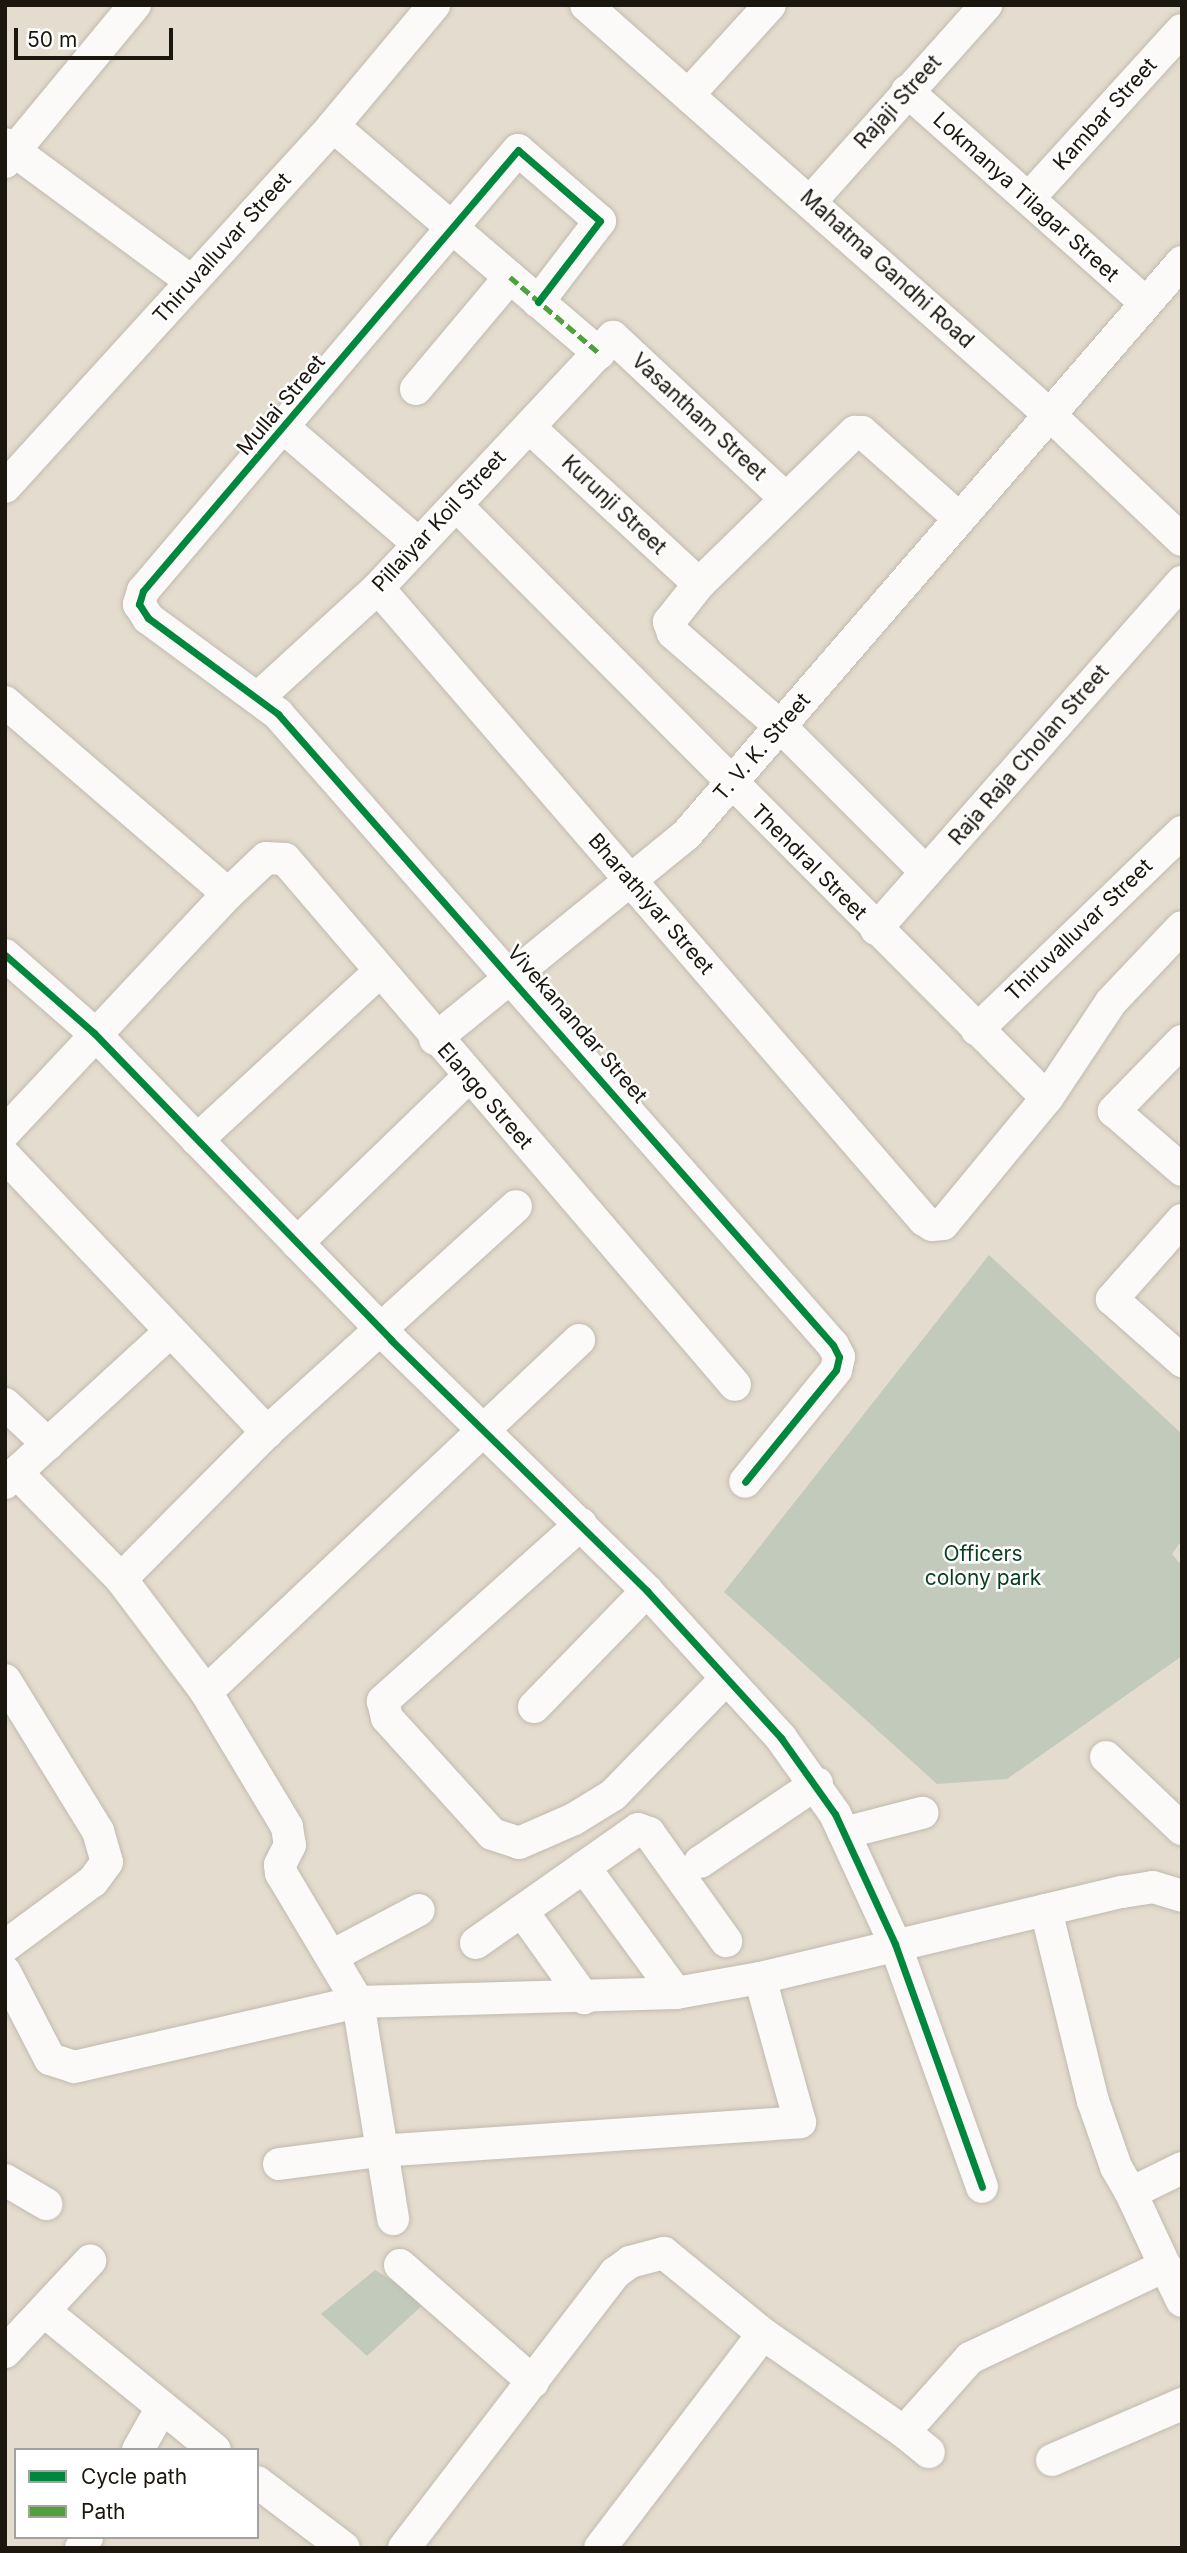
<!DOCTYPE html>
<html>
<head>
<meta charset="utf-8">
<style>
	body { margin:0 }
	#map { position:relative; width:1187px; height:2553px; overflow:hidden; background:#e4dcce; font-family:Inter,sans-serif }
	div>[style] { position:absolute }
	.green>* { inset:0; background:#c2cabb }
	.roads { filter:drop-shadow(0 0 2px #c0baaf) drop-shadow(0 0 2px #c0baaf) }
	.minor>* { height:32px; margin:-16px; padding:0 16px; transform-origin:16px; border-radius:16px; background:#fbfaf8 }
	.quiet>* { height:5px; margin-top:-2.5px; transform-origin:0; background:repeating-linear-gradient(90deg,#4fa13e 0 10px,transparent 0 15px) }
	.cycleway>* { height:7px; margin:-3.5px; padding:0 3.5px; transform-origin:3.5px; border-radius:3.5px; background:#00873e }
	span { translate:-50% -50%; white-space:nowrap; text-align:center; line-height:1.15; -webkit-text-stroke:5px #fff; paint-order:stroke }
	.street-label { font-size:21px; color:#1c170e }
	.park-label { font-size:21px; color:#093f1e }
	.frame { position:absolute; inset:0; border:7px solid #1c170e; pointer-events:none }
	.legend { position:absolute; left:14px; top:2448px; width:245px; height:91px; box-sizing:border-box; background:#fff; border:2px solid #a4a29f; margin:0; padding:9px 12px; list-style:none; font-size:21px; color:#1c170e }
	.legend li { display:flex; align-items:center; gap:14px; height:35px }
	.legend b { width:35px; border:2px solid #a4a29f }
	.scale { position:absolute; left:14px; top:28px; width:159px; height:32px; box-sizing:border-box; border:4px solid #1c170e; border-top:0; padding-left:9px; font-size:21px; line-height:24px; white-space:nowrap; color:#1c170e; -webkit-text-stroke:5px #fff; paint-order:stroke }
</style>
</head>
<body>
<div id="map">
	<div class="green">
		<i style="clip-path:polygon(989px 1255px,1182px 1434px,1182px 1540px,1172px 1554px,1182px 1566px,1182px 1656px,1007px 1779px,937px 1784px,724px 1592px)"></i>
		<i style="clip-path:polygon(375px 2270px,426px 2302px,367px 2356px,321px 2314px)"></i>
	</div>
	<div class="roads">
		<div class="minor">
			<i style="left:586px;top:5px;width:618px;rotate:41.46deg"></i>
			<i style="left:1049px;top:414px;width:183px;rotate:43.5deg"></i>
			<i style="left:907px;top:91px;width:319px;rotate:41.6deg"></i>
			<i style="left:689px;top:94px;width:120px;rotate:-47.7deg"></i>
			<i style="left:333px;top:126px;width:350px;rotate:40.5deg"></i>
			<i style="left:5px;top:144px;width:232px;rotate:36.4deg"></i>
			<i style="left:5px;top:162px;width:204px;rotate:-50.4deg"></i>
			<i style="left:1029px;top:198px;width:227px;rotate:-47.7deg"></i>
			<i style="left:811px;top:201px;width:263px;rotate:-48.2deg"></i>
			<i style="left:538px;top:302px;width:102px;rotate:-52.6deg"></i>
			<i style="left:600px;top:221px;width:108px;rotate:-139.1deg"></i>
			<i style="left:518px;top:150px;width:579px;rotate:130.38deg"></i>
			<i style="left:143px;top:591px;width:14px;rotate:107deg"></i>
			<i style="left:139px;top:604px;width:17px;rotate:57deg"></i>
			<i style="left:148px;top:618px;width:162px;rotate:36.4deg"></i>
			<i style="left:278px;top:714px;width:840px;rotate:48.67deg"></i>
			<i style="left:833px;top:1345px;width:13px;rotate:63deg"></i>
			<i style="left:839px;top:1357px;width:13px;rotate:103deg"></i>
			<i style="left:836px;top:1370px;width:144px;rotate:129.1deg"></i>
			<i style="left:416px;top:389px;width:146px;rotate:-50deg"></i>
			<i style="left:529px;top:427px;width:231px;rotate:42.7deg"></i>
			<i style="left:284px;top:428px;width:178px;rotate:40.7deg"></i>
			<i style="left:5px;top:487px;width:488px;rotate:-47.7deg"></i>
			<i style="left:333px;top:126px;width:158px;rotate:-50.1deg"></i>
			<i style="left:456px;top:505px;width:837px;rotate:45.1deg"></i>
			<i style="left:378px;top:588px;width:835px;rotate:49.18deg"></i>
			<i style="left:924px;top:1220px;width:9px;rotate:32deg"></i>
			<i style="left:932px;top:1225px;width:11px;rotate:-5deg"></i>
			<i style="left:943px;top:1224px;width:163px;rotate:-50.5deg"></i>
			<i style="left:1047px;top:1098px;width:115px;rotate:-56.3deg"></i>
			<i style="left:1111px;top:1002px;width:103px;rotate:-46.6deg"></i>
			<i style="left:258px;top:698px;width:163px;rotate:-42.5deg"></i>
			<i style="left:378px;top:588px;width:344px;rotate:-46.9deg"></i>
			<i style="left:613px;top:337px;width:236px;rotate:43.1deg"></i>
			<i style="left:5px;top:702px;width:294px;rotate:40.7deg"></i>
			<i style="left:926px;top:872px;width:206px;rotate:-135deg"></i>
			<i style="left:780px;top:726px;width:142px;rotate:-139deg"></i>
			<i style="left:673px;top:633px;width:12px;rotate:-110deg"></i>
			<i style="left:669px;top:622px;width:48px;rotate:-51.7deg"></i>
			<i style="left:699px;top:584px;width:218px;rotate:-44.3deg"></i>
			<i style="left:855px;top:432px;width:7px"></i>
			<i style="left:862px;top:432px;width:130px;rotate:41.6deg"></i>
			<i style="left:876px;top:929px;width:463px;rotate:-48.6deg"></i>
			<i style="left:5px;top:955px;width:118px;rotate:41.2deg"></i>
			<i style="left:94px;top:1033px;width:427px;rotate:45.9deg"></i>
			<i style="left:391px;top:1340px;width:359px;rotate:44.4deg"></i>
			<i style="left:647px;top:1591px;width:199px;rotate:47.6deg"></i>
			<i style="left:781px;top:1738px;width:93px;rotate:54.6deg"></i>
			<i style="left:835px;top:1814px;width:143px;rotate:65.2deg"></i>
			<i style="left:895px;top:1944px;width:258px;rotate:70.3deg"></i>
			<i style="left:977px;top:1030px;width:285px;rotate:-44deg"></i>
			<i style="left:435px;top:1039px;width:323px;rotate:-39.1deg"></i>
			<i style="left:686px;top:835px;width:758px;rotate:-49.12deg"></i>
			<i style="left:1182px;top:1041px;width:98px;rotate:134.2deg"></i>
			<i style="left:1114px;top:1111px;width:90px;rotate:40.9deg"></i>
			<i style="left:5px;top:1132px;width:326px;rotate:-46.9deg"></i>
			<i style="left:228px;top:894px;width:52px;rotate:-43.5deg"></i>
			<i style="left:266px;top:858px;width:19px;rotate:3deg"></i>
			<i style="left:285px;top:859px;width:692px;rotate:49.45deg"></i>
			<i style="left:197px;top:1140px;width:249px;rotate:-42.7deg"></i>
			<i style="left:5px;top:1156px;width:381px;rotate:46.5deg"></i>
			<i style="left:267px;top:1432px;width:207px;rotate:134.8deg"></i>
			<i style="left:1182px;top:1220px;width:106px;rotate:131.5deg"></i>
			<i style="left:1112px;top:1299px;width:94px;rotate:41.5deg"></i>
			<i style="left:297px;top:1243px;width:238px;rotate:-44.1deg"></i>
			<i style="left:5px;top:1404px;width:59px;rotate:42.9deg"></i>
			<i style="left:267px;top:1432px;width:336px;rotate:-42.2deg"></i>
			<i style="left:17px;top:1473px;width:148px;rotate:45.5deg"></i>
			<i style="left:121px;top:1579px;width:141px;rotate:53deg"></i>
			<i style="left:206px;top:1692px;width:157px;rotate:59deg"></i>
			<i style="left:287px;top:1827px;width:18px;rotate:81deg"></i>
			<i style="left:290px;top:1845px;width:22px;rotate:117deg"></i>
			<i style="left:280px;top:1865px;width:8px;rotate:83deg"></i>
			<i style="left:281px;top:1873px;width:150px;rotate:59.2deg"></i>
			<i style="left:358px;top:2002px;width:220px;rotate:80.8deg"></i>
			<i style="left:5px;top:1483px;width:225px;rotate:-42.5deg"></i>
			<i style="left:581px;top:1524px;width:266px;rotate:138.2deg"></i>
			<i style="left:383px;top:1701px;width:17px;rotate:77deg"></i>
			<i style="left:387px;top:1718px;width:156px;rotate:47.8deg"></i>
			<i style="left:492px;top:1834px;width:28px;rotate:18deg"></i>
			<i style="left:519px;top:1843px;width:60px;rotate:-23.6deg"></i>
			<i style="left:574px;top:1819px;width:46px;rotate:-31.6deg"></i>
			<i style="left:613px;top:1795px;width:161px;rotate:-45.8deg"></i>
			<i style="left:5px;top:1680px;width:177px;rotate:58.4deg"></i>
			<i style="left:98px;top:1831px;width:32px;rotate:74deg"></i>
			<i style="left:107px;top:1862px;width:24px;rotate:126deg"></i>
			<i style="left:93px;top:1881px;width:109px;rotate:143.5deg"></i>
			<i style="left:206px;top:1692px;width:513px;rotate:-43.34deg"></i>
			<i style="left:534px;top:1707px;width:162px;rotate:-45.8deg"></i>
			<i style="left:1106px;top:1757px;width:105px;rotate:43.5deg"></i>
			<i style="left:844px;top:1833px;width:81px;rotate:-14.4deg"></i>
			<i style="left:700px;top:1862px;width:141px;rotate:-34deg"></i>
			<i style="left:584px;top:1867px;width:156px;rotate:53.9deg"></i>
			<i style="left:1046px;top:1910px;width:197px;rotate:76.2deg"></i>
			<i style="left:1093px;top:2101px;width:70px;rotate:70.8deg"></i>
			<i style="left:1116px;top:2167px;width:30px;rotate:60deg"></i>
			<i style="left:522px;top:1911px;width:107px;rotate:54.5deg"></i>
			<i style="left:476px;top:1943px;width:198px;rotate:-35.1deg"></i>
			<i style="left:638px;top:1829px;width:12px;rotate:20deg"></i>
			<i style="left:649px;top:1833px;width:133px;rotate:54.5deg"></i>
			<i style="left:332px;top:1956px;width:98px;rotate:-27.9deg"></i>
			<i style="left:5px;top:1972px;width:98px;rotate:62.7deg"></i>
			<i style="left:50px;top:2059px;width:25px;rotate:18deg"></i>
			<i style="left:74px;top:2067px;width:291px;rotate:-12.9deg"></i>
			<i style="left:358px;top:2002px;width:318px;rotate:-1.6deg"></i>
			<i style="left:676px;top:1993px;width:85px;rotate:-10.1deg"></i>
			<i style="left:760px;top:1978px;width:372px;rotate:-13.4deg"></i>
			<i style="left:1122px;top:1892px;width:31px;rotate:-9deg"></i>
			<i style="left:1153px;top:1887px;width:30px;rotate:17deg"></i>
			<i style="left:279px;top:2164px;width:101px;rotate:-7.4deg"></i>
			<i style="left:379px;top:2151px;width:422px;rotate:-3.9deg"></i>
			<i style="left:800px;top:2122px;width:149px;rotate:-105.5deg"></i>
			<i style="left:5px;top:2180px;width:48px;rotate:30.3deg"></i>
			<i style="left:400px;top:2265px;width:177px;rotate:41.3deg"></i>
			<i style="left:1165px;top:2266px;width:39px;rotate:64deg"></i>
			<i style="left:44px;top:2311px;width:220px;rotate:39.1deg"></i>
			<i style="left:5px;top:2352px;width:125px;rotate:-47deg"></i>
			<i style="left:904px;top:2432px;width:32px;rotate:39deg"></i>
			<i style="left:138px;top:2450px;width:47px;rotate:-60.7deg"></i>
			<i style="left:1052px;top:2460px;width:142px;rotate:-23.3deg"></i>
			<i style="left:257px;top:2482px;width:109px;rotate:37.2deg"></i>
			<i style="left:81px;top:2548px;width:13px;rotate:-61deg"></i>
			<i style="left:404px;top:2548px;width:347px;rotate:-52.5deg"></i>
			<i style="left:615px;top:2273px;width:19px;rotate:-36deg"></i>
			<i style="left:630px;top:2262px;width:35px;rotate:-15deg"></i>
			<i style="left:664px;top:2253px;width:128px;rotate:39.3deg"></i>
			<i style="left:763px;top:2334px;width:172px;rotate:34.8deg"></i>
			<i style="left:904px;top:2432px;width:99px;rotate:-48.3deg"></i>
			<i style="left:970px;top:2358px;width:216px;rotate:-25.3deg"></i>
			<i style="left:1165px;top:2266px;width:81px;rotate:-115deg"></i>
			<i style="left:1131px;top:2193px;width:57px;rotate:-26.1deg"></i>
			<i style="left:600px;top:2548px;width:269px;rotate:-52.7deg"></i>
		</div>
	</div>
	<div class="quiet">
		<i style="left:510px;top:277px;width:117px;rotate:40.5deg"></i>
	</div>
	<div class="cycleway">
		<i style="left:538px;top:302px;width:102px;rotate:-52.6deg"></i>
		<i style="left:600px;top:221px;width:108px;rotate:-139.1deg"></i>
		<i style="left:518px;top:150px;width:579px;rotate:130.38deg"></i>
		<i style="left:143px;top:591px;width:14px;rotate:107deg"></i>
		<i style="left:139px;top:604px;width:17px;rotate:57deg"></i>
		<i style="left:148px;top:618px;width:162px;rotate:36.4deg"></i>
		<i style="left:278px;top:714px;width:840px;rotate:48.67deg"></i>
		<i style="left:833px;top:1345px;width:13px;rotate:63deg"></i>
		<i style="left:839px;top:1357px;width:13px;rotate:103deg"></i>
		<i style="left:836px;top:1370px;width:144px;rotate:129.1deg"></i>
		<i style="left:5px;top:955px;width:118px;rotate:41.2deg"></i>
		<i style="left:94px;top:1033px;width:427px;rotate:45.9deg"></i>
		<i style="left:391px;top:1340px;width:359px;rotate:44.4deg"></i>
		<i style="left:647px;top:1591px;width:199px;rotate:47.6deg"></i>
		<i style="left:781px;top:1738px;width:93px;rotate:54.6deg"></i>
		<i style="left:835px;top:1814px;width:143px;rotate:65.2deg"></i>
		<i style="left:895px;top:1944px;width:258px;rotate:70.3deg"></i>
	</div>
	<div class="street-label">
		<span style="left:898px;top:102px;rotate:-48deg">Rajaji Street</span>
		<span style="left:1105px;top:114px;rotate:-48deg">Kambar Street</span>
		<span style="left:1026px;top:197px;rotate:42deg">Lokmanya Tilagar Street</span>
		<span style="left:222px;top:248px;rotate:-48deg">Thiruvalluvar Street</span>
		<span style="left:887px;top:269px;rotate:42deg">Mahatma Gandhi Road</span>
		<span style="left:281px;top:405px;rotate:-50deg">Mullai Street</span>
		<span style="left:699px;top:417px;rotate:43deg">Vasantham Street</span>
		<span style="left:614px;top:505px;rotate:43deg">Kurunji Street</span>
		<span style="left:439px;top:521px;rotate:-47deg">Pillaiyar Koil Street</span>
		<span style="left:762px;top:747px;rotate:-49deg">T. V. K. Street</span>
		<span style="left:1029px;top:755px;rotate:-49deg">Raja Raja Cholan Street</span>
		<span style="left:809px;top:862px;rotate:45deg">Thendral Street</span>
		<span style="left:651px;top:904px;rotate:49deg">Bharathiyar Street</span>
		<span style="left:1079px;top:930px;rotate:-44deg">Thiruvalluvar Street</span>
		<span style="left:577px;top:1024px;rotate:49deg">Vivekanandar Street</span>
		<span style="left:485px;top:1096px;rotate:49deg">Elango Street</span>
	</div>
	<div class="park-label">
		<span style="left:983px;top:1566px">Officers<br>colony park</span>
	</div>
	<div class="frame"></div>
	<ul class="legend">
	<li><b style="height:9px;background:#00873e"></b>Cycle path</li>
	<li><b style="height:9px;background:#4fa13e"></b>Path</li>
	</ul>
	<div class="scale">50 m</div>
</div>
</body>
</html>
